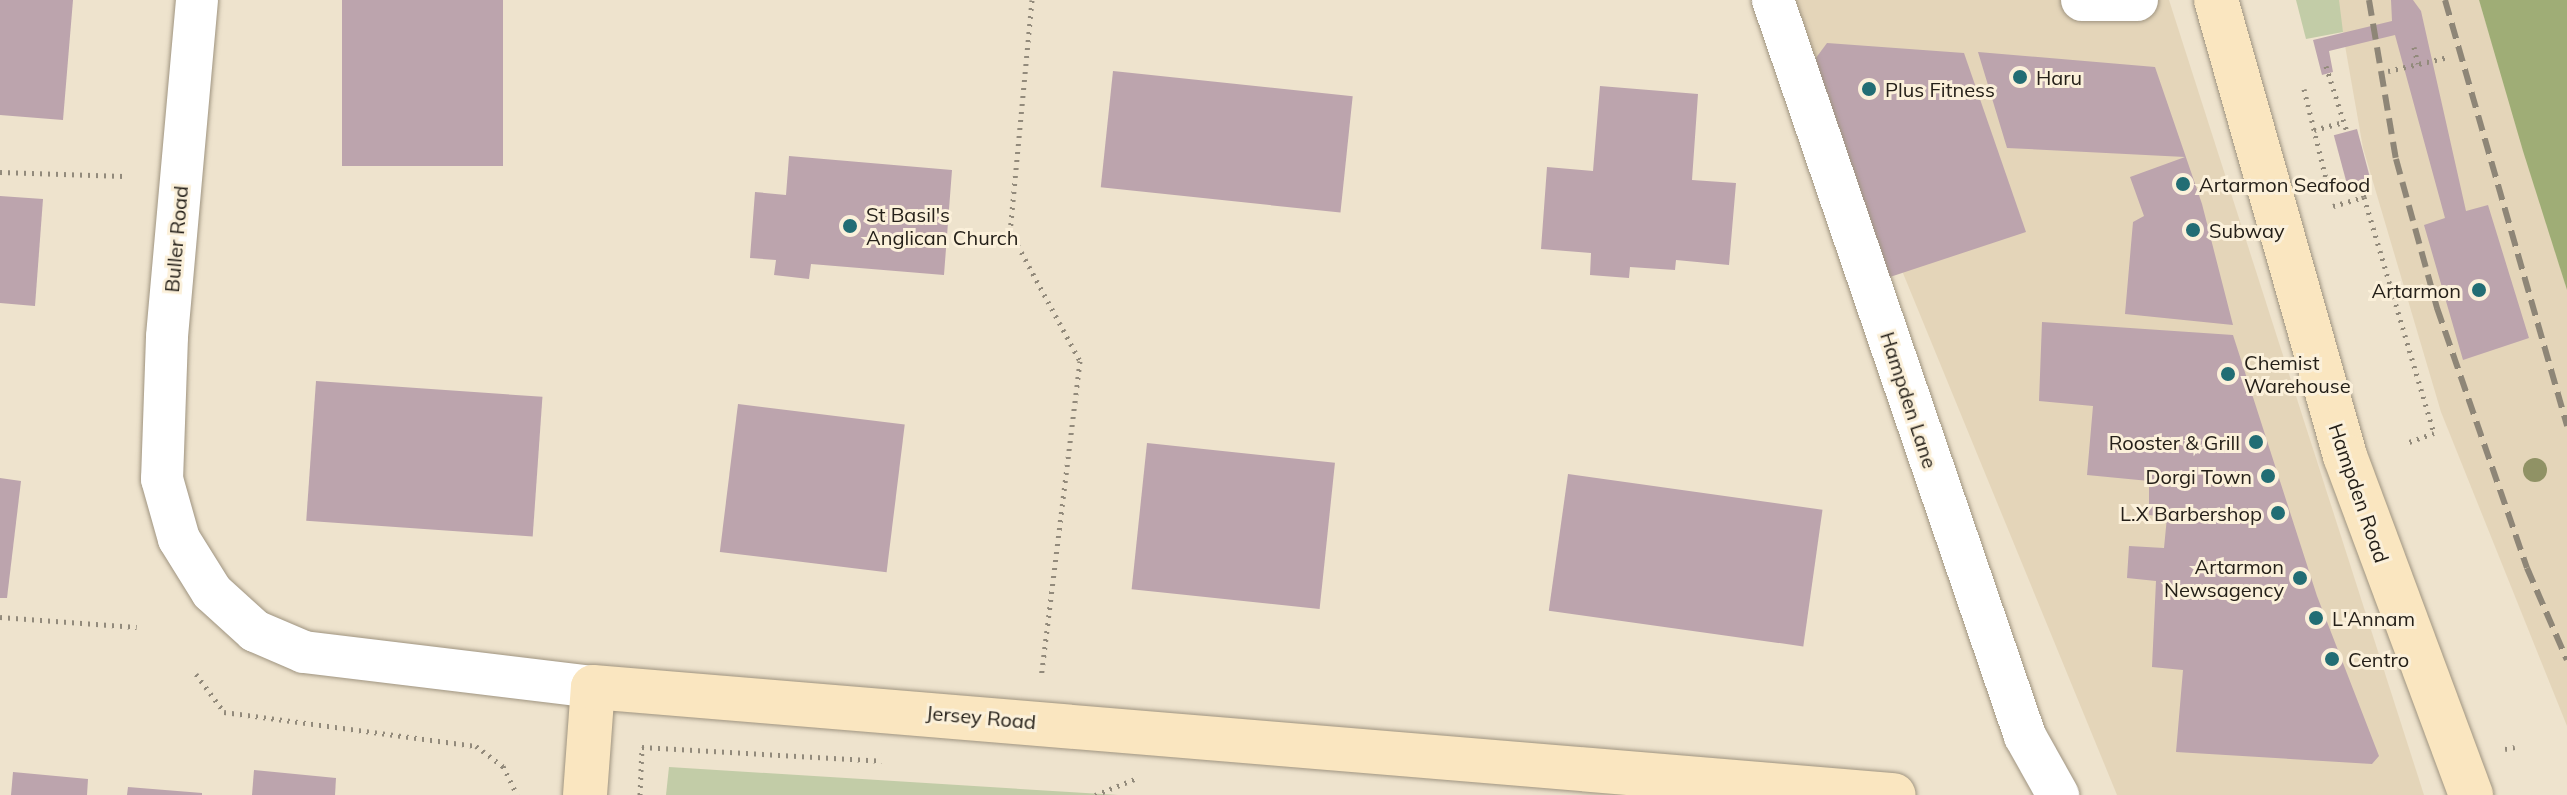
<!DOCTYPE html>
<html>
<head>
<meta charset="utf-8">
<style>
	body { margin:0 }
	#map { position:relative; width:2567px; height:795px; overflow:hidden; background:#eee3cd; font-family:Mulish,sans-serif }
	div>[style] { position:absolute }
	.built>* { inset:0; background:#e4d5b9 }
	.green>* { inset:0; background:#c2cca7 }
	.forest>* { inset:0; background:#9fad76 }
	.building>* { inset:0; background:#bca4ad; transform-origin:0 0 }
	.path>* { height:5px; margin-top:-2.5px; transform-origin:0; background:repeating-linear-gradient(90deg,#928a7b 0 2px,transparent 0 8px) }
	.roads { filter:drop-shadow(0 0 2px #9f9480) drop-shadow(0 0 2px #9f9480) }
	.street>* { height:42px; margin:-21px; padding:0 21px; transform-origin:21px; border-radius:21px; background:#fff }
	.secondary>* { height:44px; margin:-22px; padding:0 22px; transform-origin:22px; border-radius:22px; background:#fae6c0 }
	.rail>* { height:6px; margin-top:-3px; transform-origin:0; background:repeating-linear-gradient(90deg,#8e8677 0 16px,transparent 0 24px) }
	.trees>* { width:24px; height:24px; margin:-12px; border-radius:50%; background:#909265 }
	.dots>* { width:22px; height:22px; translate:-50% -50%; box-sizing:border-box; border:4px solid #fbf0da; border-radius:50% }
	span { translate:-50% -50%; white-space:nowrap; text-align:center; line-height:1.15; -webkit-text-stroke:6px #fbf0da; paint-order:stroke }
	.poi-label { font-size:20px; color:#252019 }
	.left { translate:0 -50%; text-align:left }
	.right { translate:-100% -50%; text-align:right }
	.street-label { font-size:20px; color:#252019 }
</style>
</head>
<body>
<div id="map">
	<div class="built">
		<i style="clip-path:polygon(1791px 0,2169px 0,2424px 795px,2117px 795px)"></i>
		<i style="clip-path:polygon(2337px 0,2479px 0,2567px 290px,2567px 726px,2441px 412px,2363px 148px)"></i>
	</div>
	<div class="green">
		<i style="clip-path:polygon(2296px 0,2339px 0,2343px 32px,2306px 39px)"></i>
		<i style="clip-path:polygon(669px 767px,1118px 795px,666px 795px)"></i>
	</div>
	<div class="forest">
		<i style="clip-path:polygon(2479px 0,2567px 0,2567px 290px,2523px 151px)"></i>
	</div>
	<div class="building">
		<i style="clip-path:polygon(0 0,73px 0,63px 120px,0 115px)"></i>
		<i style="left:342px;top:0;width:161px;height:166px"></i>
		<i style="clip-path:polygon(2391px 0,2413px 0,2421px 11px,2466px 211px,2488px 205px,2529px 338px,2463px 360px,2424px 225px,2445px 218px,2395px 35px,2329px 51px,2333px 72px,2322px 75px,2313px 40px,2392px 21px)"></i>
		<i style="clip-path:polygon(1827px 43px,1964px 53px,2026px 232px,1890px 277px,1810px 66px)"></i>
		<i style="clip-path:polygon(1978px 52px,2155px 67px,2202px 204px,2233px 325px,2125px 314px,2133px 222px,2144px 216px,2130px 177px,2185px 157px,2007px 148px)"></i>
		<i style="left:1113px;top:71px;width:241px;height:117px;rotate:6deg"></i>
		<i style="clip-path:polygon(1600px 86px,1698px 94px,1692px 180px,1736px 183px,1729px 265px,1676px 260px,1675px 270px,1630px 267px,1629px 278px,1590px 275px,1591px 253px,1541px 249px,1547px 167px,1593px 171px)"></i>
		<i style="left:2357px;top:129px;width:55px;height:24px;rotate:75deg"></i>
		<i style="clip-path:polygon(789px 156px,952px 170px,944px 275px,811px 264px,809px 279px,774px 275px,776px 260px,750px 258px,755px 192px,786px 195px)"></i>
		<i style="clip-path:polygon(0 196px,43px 199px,35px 306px,0 303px)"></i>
		<i style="clip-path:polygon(2042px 322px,2233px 335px,2317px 596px,2379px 756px,2372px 764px,2176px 752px,2183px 670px,2152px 667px,2156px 581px,2127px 578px,2129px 546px,2164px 548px,2167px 517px,2149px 515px,2149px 481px,2087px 475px,2093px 406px,2039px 401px)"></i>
		<i style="left:316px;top:381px;width:227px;height:140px;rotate:4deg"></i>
		<i style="left:738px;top:404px;width:168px;height:149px;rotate:7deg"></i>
		<i style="left:1147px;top:443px;width:189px;height:147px;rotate:6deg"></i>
		<i style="left:1568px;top:474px;width:257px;height:138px;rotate:8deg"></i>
		<i style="clip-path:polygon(0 478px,21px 481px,7px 598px,0 598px)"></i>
		<i style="clip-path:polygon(254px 770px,336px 778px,335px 795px,252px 795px)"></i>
		<i style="clip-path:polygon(13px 772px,88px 779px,87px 795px,11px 795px)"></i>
		<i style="clip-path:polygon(128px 787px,202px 793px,202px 795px,127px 795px)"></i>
	</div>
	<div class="path">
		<i style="left:1032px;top:0;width:232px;rotate:95.4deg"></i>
		<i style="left:1010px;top:231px;width:148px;rotate:61.7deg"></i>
		<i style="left:1080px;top:361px;width:319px;rotate:97deg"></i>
		<i style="left:2414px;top:47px;width:17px;rotate:77deg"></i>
		<i style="left:2326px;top:66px;width:69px;rotate:72.3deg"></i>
		<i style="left:2388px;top:71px;width:62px;rotate:-13.1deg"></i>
		<i style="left:2304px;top:89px;width:109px;rotate:76.2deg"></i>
		<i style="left:2314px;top:130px;width:31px;rotate:-15deg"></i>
		<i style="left:0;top:172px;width:124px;rotate:1.8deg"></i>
		<i style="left:2364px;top:197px;width:246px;rotate:73.5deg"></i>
		<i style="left:2434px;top:433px;width:29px;rotate:160deg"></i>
		<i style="left:2333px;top:206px;width:32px;rotate:-16deg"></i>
		<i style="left:2364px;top:197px;width:13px;rotate:-108deg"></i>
		<i style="left:0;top:617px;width:137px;rotate:4.2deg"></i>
		<i style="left:196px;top:674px;width:47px;rotate:53.6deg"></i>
		<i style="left:224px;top:712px;width:254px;rotate:7.7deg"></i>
		<i style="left:476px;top:746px;width:34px;rotate:37deg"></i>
		<i style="left:503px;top:766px;width:32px;rotate:64deg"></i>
		<i style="left:2505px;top:749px;width:10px;rotate:-11deg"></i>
		<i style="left:640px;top:795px;width:48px;rotate:-87.6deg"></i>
		<i style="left:642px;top:747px;width:240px;rotate:3.3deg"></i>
		<i style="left:1095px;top:795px;width:43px;rotate:-21.8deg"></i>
	</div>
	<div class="roads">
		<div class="street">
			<i style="left:197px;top:0;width:338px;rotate:95.1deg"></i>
			<i style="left:167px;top:337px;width:142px;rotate:92deg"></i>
			<i style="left:162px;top:479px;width:62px;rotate:74.2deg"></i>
			<i style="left:179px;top:539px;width:62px;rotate:58.1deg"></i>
			<i style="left:212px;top:592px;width:58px;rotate:42.2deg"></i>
			<i style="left:255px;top:631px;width:53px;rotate:23.2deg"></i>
			<i style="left:304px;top:652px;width:291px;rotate:6.9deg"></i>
			<i style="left:1773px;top:0;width:778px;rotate:71.1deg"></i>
			<i style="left:2025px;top:736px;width:68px;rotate:60.8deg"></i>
			<i style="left:2082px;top:0;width:55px"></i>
		</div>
		<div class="secondary">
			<i style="left:2216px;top:0;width:474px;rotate:74.2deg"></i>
			<i style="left:2345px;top:456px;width:362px;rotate:69.6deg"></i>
			<i style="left:585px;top:795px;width:108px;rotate:-85.8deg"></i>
			<i style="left:593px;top:687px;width:1305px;rotate:4.75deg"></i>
		</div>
	</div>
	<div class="rail">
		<i style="left:2369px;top:0;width:161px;rotate:80.4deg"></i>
		<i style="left:2396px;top:159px;width:155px;rotate:74.6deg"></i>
		<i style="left:2437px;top:308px;width:275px;rotate:70.9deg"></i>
		<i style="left:2527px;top:568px;width:100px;rotate:66.5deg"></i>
		<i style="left:2445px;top:0;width:443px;rotate:74deg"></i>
	</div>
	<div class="trees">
		<i style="left:2535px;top:470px"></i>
	</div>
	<div class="dots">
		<i style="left:2020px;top:77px;background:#226d74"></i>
		<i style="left:1869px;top:89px;background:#226d74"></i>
		<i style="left:2183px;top:184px;background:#226d74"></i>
		<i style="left:850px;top:226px;background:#226d74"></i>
		<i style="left:2193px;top:230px;background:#226d74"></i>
		<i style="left:2479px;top:290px;background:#226d74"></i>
		<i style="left:2228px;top:374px;background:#226d74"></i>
		<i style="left:2256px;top:442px;background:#226d74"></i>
		<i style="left:2268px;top:476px;background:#226d74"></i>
		<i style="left:2278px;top:513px;background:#226d74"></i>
		<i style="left:2300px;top:578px;background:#226d74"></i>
		<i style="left:2316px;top:618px;background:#226d74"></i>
		<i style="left:2332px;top:659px;background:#226d74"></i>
	</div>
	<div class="poi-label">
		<span class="left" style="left:2036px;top:77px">Haru</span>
		<span class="left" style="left:1885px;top:89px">Plus Fitness</span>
		<span class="left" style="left:2199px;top:184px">Artarmon Seafood</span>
		<span class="left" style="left:866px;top:226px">St Basil's<br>Anglican Church</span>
		<span class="left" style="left:2209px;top:230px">Subway</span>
		<span class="right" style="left:2461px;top:290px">Artarmon</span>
		<span class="left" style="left:2244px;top:374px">Chemist<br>Warehouse</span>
		<span class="right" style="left:2240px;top:442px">Rooster &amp; Grill</span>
		<span class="right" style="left:2252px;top:476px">Dorgi Town</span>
		<span class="right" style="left:2262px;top:513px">L.X Barbershop</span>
		<span class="right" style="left:2284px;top:578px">Artarmon<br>Newsagency</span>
		<span class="left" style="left:2332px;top:618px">L'Annam</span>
		<span class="left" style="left:2348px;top:659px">Centro</span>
	</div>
	<div class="street-label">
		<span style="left:176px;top:239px;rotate:-85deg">Buller Road</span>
		<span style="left:1909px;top:400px;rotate:72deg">Hampden Lane</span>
		<span style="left:2359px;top:493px;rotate:71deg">Hampden Road</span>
		<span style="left:981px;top:717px;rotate:5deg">Jersey Road</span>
	</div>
</div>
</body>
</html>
